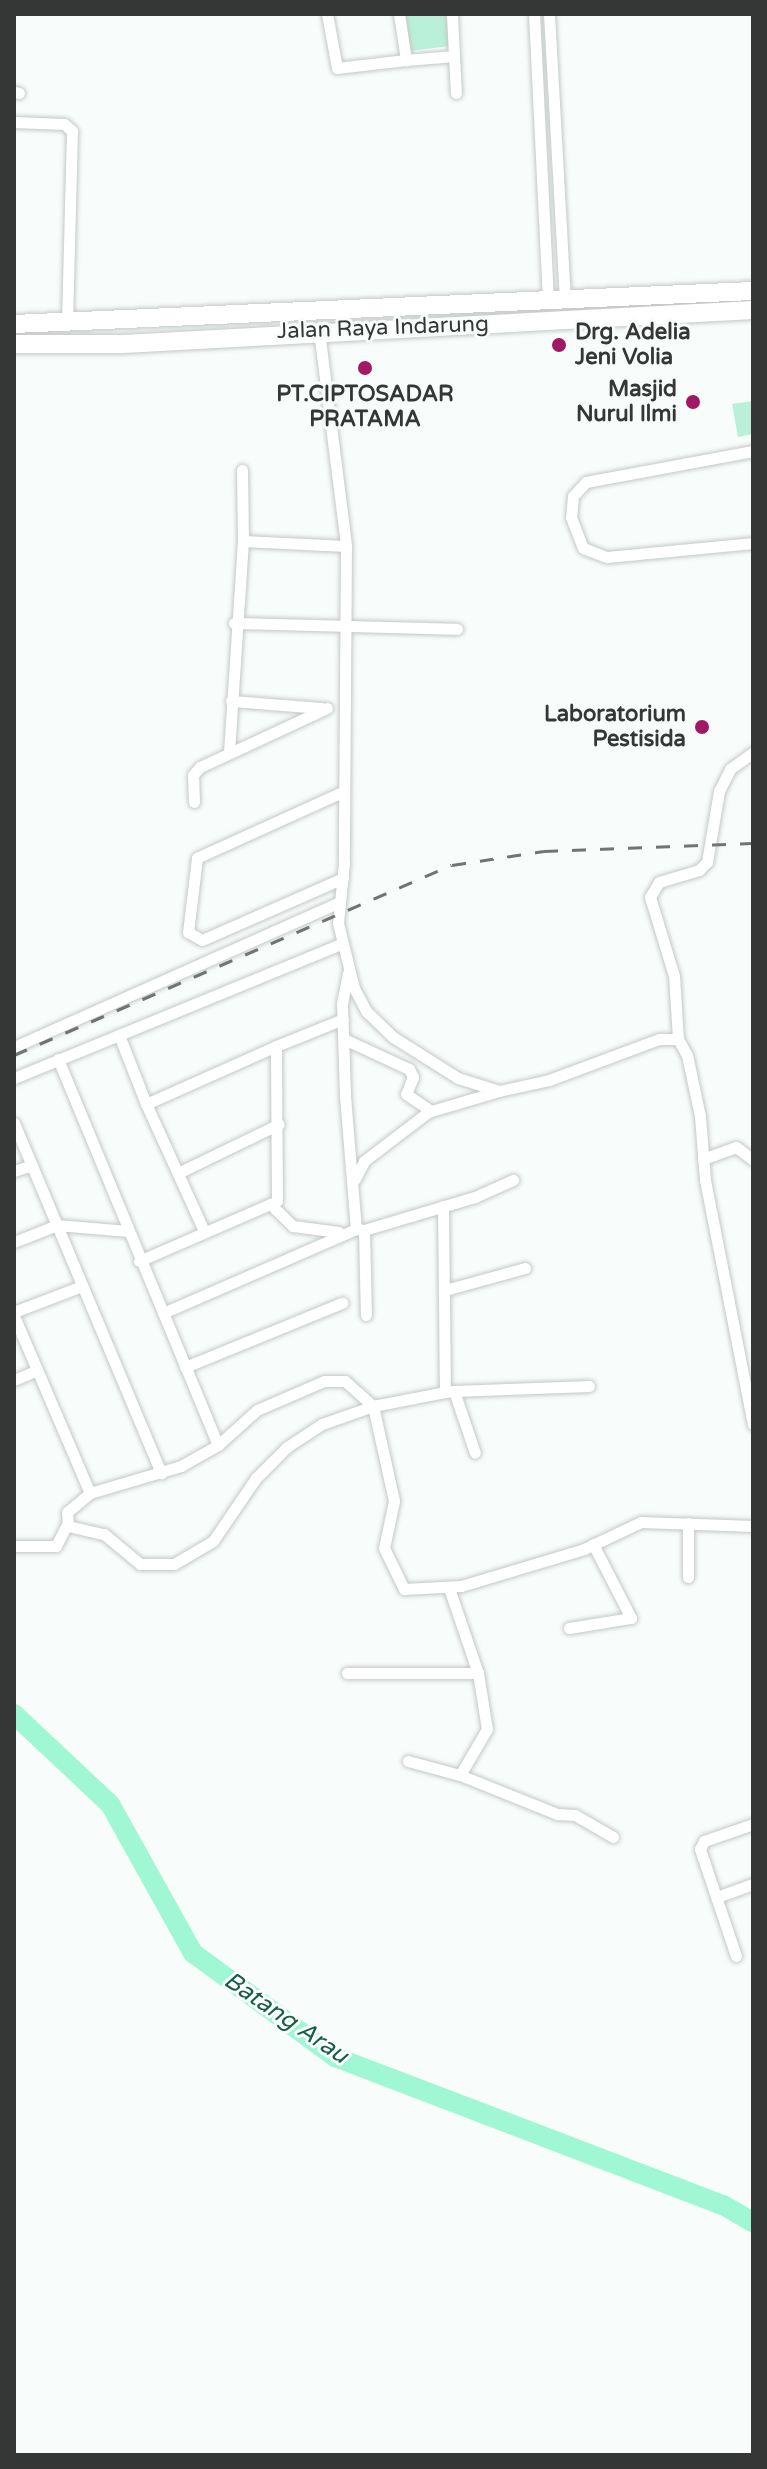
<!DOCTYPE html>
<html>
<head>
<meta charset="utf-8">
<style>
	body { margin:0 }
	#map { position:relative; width:767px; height:2469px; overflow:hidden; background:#f8fcfa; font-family:"Varela Round",sans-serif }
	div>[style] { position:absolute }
	.green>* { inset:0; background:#baf0d9 }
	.river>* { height:20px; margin:-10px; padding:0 10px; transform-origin:10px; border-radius:10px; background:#9ff7d4 }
	.roads { filter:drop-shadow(0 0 2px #c4c8c6) drop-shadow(0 0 2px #c4c8c6) }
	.minor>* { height:11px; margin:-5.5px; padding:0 5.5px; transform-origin:5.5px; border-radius:5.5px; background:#fff }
	.trunk>* { height:18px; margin:-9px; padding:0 9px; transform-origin:9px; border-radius:9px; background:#fff }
	.rail>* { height:3px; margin-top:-1.5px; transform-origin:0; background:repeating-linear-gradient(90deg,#717472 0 14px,transparent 0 28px) }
	.dots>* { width:22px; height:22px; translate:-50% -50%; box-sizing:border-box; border:4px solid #f8fcfa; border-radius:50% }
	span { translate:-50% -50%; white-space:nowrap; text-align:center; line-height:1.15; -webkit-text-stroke:6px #f8fcfa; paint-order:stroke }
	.street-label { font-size:22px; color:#353736 }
	.poi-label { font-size:22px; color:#353736; font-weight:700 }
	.left { translate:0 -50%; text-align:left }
	.right { translate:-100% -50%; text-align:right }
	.water-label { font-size:24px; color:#195d47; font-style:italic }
	.frame { position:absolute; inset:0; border:16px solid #353736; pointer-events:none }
</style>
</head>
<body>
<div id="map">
	<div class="green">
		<i style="clip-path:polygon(405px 14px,446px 14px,450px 46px,410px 51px)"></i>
		<i style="clip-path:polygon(753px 401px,753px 434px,738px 437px,732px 404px)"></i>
	</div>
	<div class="river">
		<i style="left:14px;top:1714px;width:132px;rotate:43.2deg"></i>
		<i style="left:110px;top:1804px;width:171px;rotate:60.9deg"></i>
		<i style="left:193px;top:1953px;width:176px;rotate:36.2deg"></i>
		<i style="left:335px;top:2057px;width:415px;rotate:20.9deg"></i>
		<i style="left:723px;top:2205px;width:34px;rotate:30deg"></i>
	</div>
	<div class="roads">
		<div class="minor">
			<i style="left:327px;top:14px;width:55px;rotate:79.5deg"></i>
			<i style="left:337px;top:68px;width:69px;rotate:-6.6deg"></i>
			<i style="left:399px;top:14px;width:47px;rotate:81.3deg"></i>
			<i style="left:406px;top:60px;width:48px;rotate:-4.8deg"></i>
			<i style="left:454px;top:56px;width:42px;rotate:-92.7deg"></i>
			<i style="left:534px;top:14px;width:289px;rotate:87.2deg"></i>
			<i style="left:549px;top:14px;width:287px;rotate:86.8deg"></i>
			<i style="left:454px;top:56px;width:37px;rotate:87deg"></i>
			<i style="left:14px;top:92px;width:5px;rotate:11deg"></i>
			<i style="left:14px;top:122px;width:50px;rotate:2.3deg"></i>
			<i style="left:64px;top:124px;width:11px;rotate:41deg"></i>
			<i style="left:72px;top:131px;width:193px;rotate:91.5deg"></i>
			<i style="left:319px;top:331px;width:217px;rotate:82.8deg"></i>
			<i style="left:346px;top:546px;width:317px;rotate:90.4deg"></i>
			<i style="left:344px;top:863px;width:60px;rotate:95.7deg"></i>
			<i style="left:338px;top:923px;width:67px;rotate:76.2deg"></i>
			<i style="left:354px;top:988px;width:27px;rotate:62deg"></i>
			<i style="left:367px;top:1012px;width:36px;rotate:44deg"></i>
			<i style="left:393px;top:1037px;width:77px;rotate:32.2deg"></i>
			<i style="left:458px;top:1078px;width:43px;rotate:17.6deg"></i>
			<i style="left:499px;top:1091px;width:51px;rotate:-12.4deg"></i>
			<i style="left:549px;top:1080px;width:117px;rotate:-20.4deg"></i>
			<i style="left:659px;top:1039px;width:19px"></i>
			<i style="left:678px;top:1039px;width:18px;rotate:61deg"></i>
			<i style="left:687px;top:1055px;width:62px;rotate:78deg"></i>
			<i style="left:700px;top:1116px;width:64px;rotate:85.5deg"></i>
			<i style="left:705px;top:1180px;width:249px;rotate:78.9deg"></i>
			<i style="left:753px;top:451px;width:170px;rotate:169.5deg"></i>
			<i style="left:586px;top:482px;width:19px;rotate:133deg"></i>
			<i style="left:573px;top:496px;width:21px;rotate:95deg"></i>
			<i style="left:571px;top:517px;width:33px;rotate:69deg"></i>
			<i style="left:583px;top:548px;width:26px;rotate:21deg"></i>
			<i style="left:607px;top:557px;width:147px;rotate:-5.5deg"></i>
			<i style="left:243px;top:541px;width:103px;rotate:2.8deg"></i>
			<i style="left:234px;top:623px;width:223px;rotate:1.5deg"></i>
			<i style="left:231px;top:701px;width:91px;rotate:4.4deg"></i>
			<i style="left:229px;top:752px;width:211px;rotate:-86.2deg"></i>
			<i style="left:243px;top:541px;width:71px;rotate:-90.8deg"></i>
			<i style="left:340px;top:793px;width:157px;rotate:155.6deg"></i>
			<i style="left:197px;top:858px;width:75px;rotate:96.9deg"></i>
			<i style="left:188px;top:932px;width:16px;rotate:30deg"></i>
			<i style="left:202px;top:940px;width:154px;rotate:-23.7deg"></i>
			<i style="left:194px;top:802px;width:27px;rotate:-92deg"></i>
			<i style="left:193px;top:775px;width:11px;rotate:-49deg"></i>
			<i style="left:200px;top:767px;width:140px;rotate:-24.9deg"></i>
			<i style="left:348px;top:973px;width:32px;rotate:101deg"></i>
			<i style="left:342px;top:1004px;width:92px;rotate:88.1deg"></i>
			<i style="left:345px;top:1096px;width:133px;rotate:85.3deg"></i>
			<i style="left:356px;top:1229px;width:8px;rotate:7deg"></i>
			<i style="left:364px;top:1230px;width:85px;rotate:88.7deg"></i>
			<i style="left:119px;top:1035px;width:74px;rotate:68.6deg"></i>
			<i style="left:344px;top:1039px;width:72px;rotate:24.8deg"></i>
			<i style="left:409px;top:1069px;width:9px;rotate:63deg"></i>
			<i style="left:413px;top:1077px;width:18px;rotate:112deg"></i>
			<i style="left:406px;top:1094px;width:30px;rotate:34deg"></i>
			<i style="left:678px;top:1039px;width:63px;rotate:-93.6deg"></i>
			<i style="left:674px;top:976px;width:83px;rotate:-106.9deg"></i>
			<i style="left:650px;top:897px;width:17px;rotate:-59deg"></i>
			<i style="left:659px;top:882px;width:42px;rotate:-16.7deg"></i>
			<i style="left:699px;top:870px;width:11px;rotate:-45deg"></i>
			<i style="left:707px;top:862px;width:72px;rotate:-80.4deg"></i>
			<i style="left:719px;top:791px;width:25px;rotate:-63deg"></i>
			<i style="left:730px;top:769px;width:29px;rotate:-36deg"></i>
			<i style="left:14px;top:1047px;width:356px;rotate:-24deg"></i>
			<i style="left:58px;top:1059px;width:418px;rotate:67.5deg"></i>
			<i style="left:14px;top:1078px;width:352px;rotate:-22.3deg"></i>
			<i style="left:14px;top:1123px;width:380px;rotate:67.2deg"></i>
			<i style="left:703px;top:1159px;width:35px;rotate:-20deg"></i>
			<i style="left:736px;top:1147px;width:21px;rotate:37deg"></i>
			<i style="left:14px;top:1171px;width:19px;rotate:-18deg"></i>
			<i style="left:178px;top:1173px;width:112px;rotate:-25.9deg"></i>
			<i style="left:355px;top:1179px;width:20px;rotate:-63deg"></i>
			<i style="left:364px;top:1161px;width:81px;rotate:-37.4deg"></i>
			<i style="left:428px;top:1112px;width:74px;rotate:-16.5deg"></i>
			<i style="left:270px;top:1204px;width:32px;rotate:44deg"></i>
			<i style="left:293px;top:1226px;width:46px;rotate:7.4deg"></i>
			<i style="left:443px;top:1206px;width:186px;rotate:89.4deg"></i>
			<i style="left:445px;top:1392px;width:9px;rotate:-6deg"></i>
			<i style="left:454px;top:1391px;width:65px;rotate:71.3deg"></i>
			<i style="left:364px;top:1230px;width:116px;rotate:-16.6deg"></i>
			<i style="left:475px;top:1197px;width:42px;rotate:-24.1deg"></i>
			<i style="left:204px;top:1231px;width:140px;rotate:-114.5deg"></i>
			<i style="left:146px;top:1104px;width:142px;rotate:-24deg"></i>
			<i style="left:14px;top:1242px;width:46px;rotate:-21.6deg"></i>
			<i style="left:57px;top:1225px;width:71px;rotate:4.8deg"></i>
			<i style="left:139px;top:1261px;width:150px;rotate:-23.5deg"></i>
			<i style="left:277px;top:1201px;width:155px;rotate:-90.4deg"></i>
			<i style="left:276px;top:1046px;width:72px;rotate:-21.9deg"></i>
			<i style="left:445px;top:1290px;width:83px;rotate:-15.4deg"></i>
			<i style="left:14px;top:1312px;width:73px;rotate:-20.9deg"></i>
			<i style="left:163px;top:1313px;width:210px;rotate:-23.5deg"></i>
			<i style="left:14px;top:1316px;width:193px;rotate:66.8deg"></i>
			<i style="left:90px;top:1493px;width:95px;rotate:-16.5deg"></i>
			<i style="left:181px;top:1466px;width:43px;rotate:-29.6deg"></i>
			<i style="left:218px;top:1445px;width:52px;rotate:-41.9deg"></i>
			<i style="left:257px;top:1410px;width:73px;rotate:-23.4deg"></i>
			<i style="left:324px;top:1381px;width:21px"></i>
			<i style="left:345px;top:1381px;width:38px;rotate:42deg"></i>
			<i style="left:373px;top:1406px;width:73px;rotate:-11deg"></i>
			<i style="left:185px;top:1367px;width:170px;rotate:-22.2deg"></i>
			<i style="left:14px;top:1380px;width:25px;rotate:-23deg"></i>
			<i style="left:454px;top:1391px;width:135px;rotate:-2.1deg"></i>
			<i style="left:90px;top:1493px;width:30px;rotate:140deg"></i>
			<i style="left:67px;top:1512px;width:14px;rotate:86deg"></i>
			<i style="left:68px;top:1526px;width:37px;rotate:13deg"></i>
			<i style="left:104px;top:1534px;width:47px;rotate:39.8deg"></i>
			<i style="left:140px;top:1564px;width:34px"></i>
			<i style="left:174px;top:1564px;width:45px;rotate:-30.5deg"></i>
			<i style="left:213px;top:1541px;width:76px;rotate:-55.7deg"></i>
			<i style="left:256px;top:1478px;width:44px;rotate:-45deg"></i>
			<i style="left:287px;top:1447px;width:42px;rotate:-33.3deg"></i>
			<i style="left:322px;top:1424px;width:54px;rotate:-19.4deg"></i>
			<i style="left:373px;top:1406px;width:97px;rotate:77.5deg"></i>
			<i style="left:394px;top:1501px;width:48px;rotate:102deg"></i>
			<i style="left:384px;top:1548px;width:46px;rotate:64deg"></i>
			<i style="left:404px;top:1589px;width:57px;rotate:-3deg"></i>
			<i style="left:461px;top:1586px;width:128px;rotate:-16.7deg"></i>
			<i style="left:584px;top:1549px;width:63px;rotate:-25.3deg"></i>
			<i style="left:641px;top:1522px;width:112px;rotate:2deg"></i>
			<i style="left:14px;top:1546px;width:42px"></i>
			<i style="left:56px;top:1546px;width:25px;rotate:-63deg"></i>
			<i style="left:688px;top:1577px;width:54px;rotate:-90deg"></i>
			<i style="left:449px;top:1588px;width:90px;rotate:71.2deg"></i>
			<i style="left:478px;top:1673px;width:57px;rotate:80.9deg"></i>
			<i style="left:487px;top:1729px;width:53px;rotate:120.4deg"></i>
			<i style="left:460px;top:1775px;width:105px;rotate:21.9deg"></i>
			<i style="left:557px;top:1814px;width:18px;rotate:3deg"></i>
			<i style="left:575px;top:1815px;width:44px;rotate:30.1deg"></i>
			<i style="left:569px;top:1628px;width:63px;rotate:-9.2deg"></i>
			<i style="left:631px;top:1618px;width:83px;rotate:-117.2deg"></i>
			<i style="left:347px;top:1673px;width:131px"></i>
			<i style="left:408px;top:1761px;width:54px;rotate:15.1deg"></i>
			<i style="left:717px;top:1897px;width:38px;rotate:-20deg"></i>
			<i style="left:736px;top:1956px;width:113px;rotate:-108.6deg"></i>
			<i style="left:700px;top:1849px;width:9px;rotate:-63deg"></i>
			<i style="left:704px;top:1841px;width:52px;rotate:-19.1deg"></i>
		</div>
		<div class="trunk">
			<i style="left:14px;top:324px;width:740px;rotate:-2.56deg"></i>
			<i style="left:14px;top:344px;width:109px"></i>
			<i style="left:123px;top:344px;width:631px;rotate:-3.09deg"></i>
		</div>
	</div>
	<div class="rail">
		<i style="left:14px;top:1055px;width:477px;rotate:-23.5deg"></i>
		<i style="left:452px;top:865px;width:93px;rotate:-8.7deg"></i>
		<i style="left:544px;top:851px;width:209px;rotate:-2.2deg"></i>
	</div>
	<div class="dots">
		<i style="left:559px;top:345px;background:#a11864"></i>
		<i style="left:365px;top:368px;background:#a11864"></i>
		<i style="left:693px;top:402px;background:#a11864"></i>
		<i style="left:702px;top:727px;background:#a11864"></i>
	</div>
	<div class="street-label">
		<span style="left:383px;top:328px;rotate:-2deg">Jalan Raya Indarung</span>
	</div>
	<div class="poi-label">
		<span class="left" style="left:575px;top:345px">Drg. Adelia<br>Jeni Volia</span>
		<span class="right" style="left:677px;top:402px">Masjid<br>Nurul Ilmi</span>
		<span style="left:365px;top:407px">PT.CIPTOSADAR<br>PRATAMA</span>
		<span class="right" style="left:686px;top:727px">Laboratorium<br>Pestisida</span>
	</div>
	<div class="water-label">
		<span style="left:286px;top:2018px;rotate:34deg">Batang Arau</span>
	</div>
	<div class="frame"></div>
</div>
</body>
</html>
